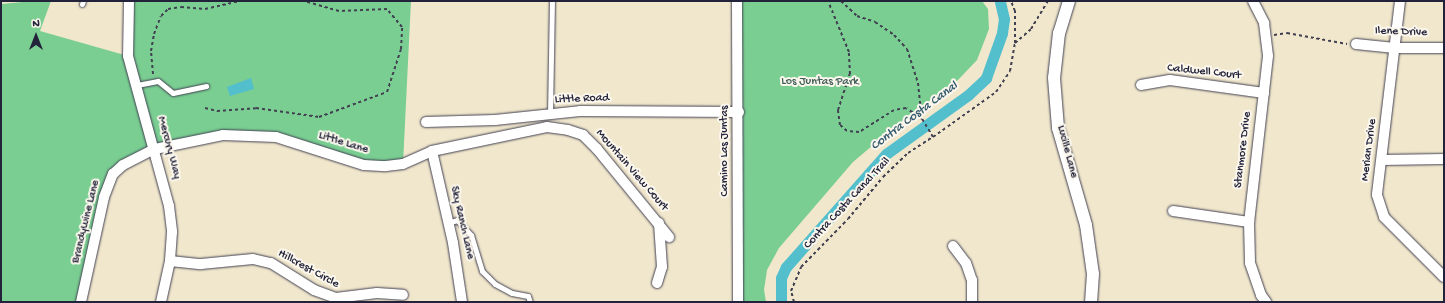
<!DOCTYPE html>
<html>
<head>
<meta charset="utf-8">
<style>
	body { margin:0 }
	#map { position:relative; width:1445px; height:303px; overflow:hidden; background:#f1e7cd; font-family:"Gochi Hand",sans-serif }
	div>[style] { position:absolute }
	.green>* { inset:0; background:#7ace92 }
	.water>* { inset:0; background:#53bfcd }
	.canal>* { height:11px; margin:-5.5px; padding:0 5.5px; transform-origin:5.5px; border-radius:5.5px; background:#53bfcd }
	.path>* { height:2px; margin-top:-1px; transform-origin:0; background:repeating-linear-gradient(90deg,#414051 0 3px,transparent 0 6px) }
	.roads { filter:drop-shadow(0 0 1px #414051) drop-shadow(0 0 1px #414051) }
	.service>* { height:5px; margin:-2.5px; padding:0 2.5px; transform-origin:2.5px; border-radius:2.5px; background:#fff }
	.minor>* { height:10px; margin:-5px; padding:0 5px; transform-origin:5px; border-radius:5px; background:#fff }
	.tertiary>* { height:12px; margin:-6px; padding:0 6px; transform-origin:6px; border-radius:6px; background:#fff }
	span { translate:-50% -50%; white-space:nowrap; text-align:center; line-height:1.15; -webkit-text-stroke:4px #fbf7ec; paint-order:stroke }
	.street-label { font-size:12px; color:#22223b }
	.park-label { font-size:12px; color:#415e59 }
	.water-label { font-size:13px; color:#33596e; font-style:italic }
	.frame { position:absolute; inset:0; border:2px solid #22223b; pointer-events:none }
	.north { position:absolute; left:16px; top:16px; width:40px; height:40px; -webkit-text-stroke:3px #fbf7ec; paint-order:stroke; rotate:0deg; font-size:11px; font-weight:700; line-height:16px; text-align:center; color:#22223b }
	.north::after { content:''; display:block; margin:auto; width:14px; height:18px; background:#22223b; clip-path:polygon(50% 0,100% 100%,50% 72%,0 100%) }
</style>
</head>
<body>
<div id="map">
	<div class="green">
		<i style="clip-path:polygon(34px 1px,51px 1px,40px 31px,128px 56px,129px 1px,411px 1px,403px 164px,386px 166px,254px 134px,155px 149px,113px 174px,81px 302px,1px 302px,1px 4px)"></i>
		<i style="clip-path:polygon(737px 1px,982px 1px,988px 9px,989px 29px,977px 60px,958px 80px,898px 124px,853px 162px,779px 248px,767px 270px,764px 290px,766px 302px,738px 302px)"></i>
	</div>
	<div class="water">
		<i style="clip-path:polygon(251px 78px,254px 89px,230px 96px,227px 87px)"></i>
	</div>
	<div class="canal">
		<i style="left:781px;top:302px;width:24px;rotate:-90deg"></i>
		<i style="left:781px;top:278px;width:12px;rotate:-66deg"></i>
		<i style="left:786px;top:267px;width:151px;rotate:-48.5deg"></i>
		<i style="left:886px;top:154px;width:101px;rotate:-35.7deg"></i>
		<i style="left:968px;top:95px;width:25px;rotate:-43deg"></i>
		<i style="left:986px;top:78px;width:48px;rotate:-70.4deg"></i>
		<i style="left:1002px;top:33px;width:14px;rotate:-82deg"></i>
		<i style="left:1004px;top:19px;width:18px;rotate:-103deg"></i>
	</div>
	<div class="path">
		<i style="left:841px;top:1px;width:22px;rotate:43deg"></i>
		<i style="left:857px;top:16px;width:19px;rotate:18deg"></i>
		<i style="left:875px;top:22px;width:23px;rotate:34deg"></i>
		<i style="left:894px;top:35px;width:19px;rotate:47deg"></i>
		<i style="left:907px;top:49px;width:36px;rotate:72deg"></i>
		<i style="left:918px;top:83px;width:36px;rotate:84deg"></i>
		<i style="left:1274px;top:35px;width:13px;rotate:-9deg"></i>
		<i style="left:1287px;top:33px;width:61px;rotate:10.4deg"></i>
		<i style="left:1015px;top:43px;width:21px;rotate:-41deg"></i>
		<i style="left:1031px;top:29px;width:33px;rotate:-59deg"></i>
		<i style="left:153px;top:74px;width:23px;rotate:-95deg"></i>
		<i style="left:151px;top:51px;width:17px;rotate:-80deg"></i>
		<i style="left:154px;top:34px;width:19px;rotate:-69deg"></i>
		<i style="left:161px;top:16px;width:10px;rotate:-45deg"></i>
		<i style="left:168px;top:9px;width:13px;rotate:-9deg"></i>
		<i style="left:181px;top:7px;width:24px;rotate:5deg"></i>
		<i style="left:205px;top:9px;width:36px;rotate:-13deg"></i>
		<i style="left:205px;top:108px;width:12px;rotate:14deg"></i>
		<i style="left:217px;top:111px;width:39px;rotate:-4deg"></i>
		<i style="left:256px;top:108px;width:64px;rotate:8.1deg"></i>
		<i style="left:319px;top:117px;width:72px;rotate:-20.2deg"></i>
		<i style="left:387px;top:92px;width:45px;rotate:-72deg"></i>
		<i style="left:401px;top:49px;width:22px;rotate:-87deg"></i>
		<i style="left:402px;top:27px;width:23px;rotate:-130deg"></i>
		<i style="left:387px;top:9px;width:48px;rotate:177.6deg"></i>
		<i style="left:339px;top:11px;width:37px;rotate:-164deg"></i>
		<i style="left:933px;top:137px;width:77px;rotate:-35.5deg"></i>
		<i style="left:996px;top:92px;width:25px;rotate:-56deg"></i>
		<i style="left:1010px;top:71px;width:28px;rotate:-80deg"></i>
		<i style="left:1015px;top:43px;width:32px;rotate:-90deg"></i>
		<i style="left:1015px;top:11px;width:11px;rotate:-112deg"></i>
		<i style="left:794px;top:302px;width:11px;rotate:-105deg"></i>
		<i style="left:791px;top:291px;width:26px;rotate:-67deg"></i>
		<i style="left:801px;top:267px;width:67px;rotate:-45.6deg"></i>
		<i style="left:848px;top:219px;width:55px;rotate:-50.2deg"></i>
		<i style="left:883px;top:177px;width:35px;rotate:-44deg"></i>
		<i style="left:908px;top:153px;width:30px;rotate:-33deg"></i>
		<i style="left:933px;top:137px;width:21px;rotate:-121deg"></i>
		<i style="left:922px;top:119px;width:19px;rotate:-145deg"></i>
		<i style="left:906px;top:108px;width:12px;rotate:171deg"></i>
		<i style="left:894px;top:110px;width:41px;rotate:147.8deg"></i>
		<i style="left:859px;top:132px;width:12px;rotate:-175deg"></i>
		<i style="left:847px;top:131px;width:9px;rotate:-139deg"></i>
		<i style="left:840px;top:125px;width:15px;rotate:-98deg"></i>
		<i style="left:838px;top:110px;width:38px;rotate:-72deg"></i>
		<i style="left:850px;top:74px;width:22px;rotate:-93deg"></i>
		<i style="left:849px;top:52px;width:55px;rotate:-112.4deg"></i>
	</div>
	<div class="roads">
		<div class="service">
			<i style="left:82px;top:4px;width:3px;rotate:-72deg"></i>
			<i style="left:137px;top:85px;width:21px;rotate:-11deg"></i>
			<i style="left:158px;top:81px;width:19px;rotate:39deg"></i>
			<i style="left:173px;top:93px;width:34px;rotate:-12deg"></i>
			<i style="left:550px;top:114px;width:113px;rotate:-89deg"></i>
			<i style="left:448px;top:223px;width:9px;rotate:-18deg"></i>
			<i style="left:457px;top:220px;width:21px;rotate:47deg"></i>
			<i style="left:471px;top:235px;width:38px;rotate:73deg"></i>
			<i style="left:482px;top:271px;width:18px;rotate:45deg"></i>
			<i style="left:495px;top:284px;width:19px;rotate:28deg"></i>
			<i style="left:512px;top:293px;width:16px;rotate:11deg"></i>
			<i style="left:528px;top:296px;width:6px;rotate:72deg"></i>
		</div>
		<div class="minor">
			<i style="left:129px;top:1px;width:55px;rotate:91deg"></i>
			<i style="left:128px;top:56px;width:156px;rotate:74.7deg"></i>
			<i style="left:169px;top:206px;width:26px;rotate:83deg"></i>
			<i style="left:172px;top:232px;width:29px;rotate:94deg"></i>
			<i style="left:170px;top:261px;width:42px;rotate:102.4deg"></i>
			<i style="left:737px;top:1px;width:301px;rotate:89.8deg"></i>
			<i style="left:1253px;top:1px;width:25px;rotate:63deg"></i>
			<i style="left:1264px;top:23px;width:33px;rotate:83deg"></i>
			<i style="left:1268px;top:56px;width:167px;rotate:96.5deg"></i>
			<i style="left:1249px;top:222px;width:41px;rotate:88.6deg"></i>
			<i style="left:1250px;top:263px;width:34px;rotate:71deg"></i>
			<i style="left:1261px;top:295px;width:9px;rotate:54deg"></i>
			<i style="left:1400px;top:1px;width:195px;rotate:96.8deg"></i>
			<i style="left:1377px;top:195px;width:23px;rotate:72deg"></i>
			<i style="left:1384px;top:217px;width:85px;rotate:45deg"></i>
			<i style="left:1356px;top:44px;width:39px;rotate:6deg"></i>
			<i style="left:1395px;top:48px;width:49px"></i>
			<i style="left:1141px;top:85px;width:29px;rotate:-10deg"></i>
			<i style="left:1170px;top:80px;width:95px;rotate:7.9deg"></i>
			<i style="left:426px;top:122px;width:69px;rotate:-1.7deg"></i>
			<i style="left:495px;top:120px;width:85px;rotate:-6deg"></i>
			<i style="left:580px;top:111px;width:159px;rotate:0.4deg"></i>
			<i style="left:432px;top:151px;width:94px;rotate:77.1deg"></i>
			<i style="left:453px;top:243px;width:60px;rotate:81.3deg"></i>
			<i style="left:1382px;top:160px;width:62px;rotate:-0.9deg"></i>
			<i style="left:1173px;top:211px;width:77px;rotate:8.2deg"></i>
			<i style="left:953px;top:246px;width:21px;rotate:53deg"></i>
			<i style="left:966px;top:263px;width:18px;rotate:71deg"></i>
			<i style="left:972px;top:280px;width:22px;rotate:90deg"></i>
			<i style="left:170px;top:261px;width:31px;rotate:6deg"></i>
			<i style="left:201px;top:264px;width:52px;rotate:-5.5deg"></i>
			<i style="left:253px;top:259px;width:18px;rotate:13deg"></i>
			<i style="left:271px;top:263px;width:51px;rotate:32.1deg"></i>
			<i style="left:314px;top:290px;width:23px;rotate:20deg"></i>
			<i style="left:336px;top:298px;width:41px;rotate:-7deg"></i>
			<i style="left:377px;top:293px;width:26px;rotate:4deg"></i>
			<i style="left:657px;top:283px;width:17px;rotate:-73deg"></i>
			<i style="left:662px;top:267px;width:44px;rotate:-93.9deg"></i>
			<i style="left:81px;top:302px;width:107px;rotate:-77.6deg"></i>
			<i style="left:104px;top:197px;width:25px;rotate:-69deg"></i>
			<i style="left:113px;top:174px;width:13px;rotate:-42deg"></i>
			<i style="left:123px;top:165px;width:36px;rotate:-27deg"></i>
			<i style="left:155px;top:149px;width:69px;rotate:-11.6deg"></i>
			<i style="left:223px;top:135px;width:53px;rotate:2.2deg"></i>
			<i style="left:276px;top:137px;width:92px;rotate:17.7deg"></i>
			<i style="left:364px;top:165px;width:22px;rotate:3deg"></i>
			<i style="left:386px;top:166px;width:17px;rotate:-7deg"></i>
			<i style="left:403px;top:164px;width:32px;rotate:-24deg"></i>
			<i style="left:432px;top:151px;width:117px;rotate:-11.8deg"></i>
			<i style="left:547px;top:127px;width:21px;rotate:8deg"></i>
			<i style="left:568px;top:130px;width:16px;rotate:18deg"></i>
			<i style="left:583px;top:135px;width:20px;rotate:45deg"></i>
			<i style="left:597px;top:149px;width:114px;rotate:50.7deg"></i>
		</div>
		<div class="tertiary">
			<i style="left:1069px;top:1px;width:34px;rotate:107deg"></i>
			<i style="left:1059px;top:33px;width:45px;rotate:96.3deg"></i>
			<i style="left:1054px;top:78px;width:50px;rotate:85.4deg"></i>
			<i style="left:1058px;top:128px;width:101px;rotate:73.9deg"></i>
			<i style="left:1086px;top:225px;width:49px;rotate:81.9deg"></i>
			<i style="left:1093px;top:274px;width:28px;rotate:94deg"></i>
		</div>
	</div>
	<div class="street-label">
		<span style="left:1401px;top:33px;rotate:2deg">Ilene Drive</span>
		<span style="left:1204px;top:73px;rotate:6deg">Caldwell Court</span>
		<span style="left:582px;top:100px;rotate:-2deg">Little Road</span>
		<span style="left:343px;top:144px;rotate:17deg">Little Lane</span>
		<span style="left:168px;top:148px;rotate:75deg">Mercury Way</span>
		<span style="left:1244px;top:150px;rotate:-83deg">Stanmore Drive</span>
		<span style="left:1370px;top:150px;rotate:-83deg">Merian Drive</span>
		<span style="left:726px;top:151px;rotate:-90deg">Camino Las Juntas</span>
		<span style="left:1066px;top:152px;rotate:75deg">Lucille Lane</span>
		<span style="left:631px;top:171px;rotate:49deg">Mountain View Court</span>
		<span style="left:848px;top:204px;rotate:-47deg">Contra Costa Canal Trail</span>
		<span style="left:87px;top:222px;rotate:-76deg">Brandywine Lane</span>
		<span style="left:461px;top:223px;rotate:77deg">Sky Ranch Lane</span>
		<span style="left:308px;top:270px;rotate:29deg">Hillcrest Circle</span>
	</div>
	<div class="park-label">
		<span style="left:820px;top:83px">Los Juntas Park</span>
	</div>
	<div class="water-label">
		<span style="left:915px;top:117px;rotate:-37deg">Contra Costa Canal</span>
	</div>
	<div class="frame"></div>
	<div class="north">N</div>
</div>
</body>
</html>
